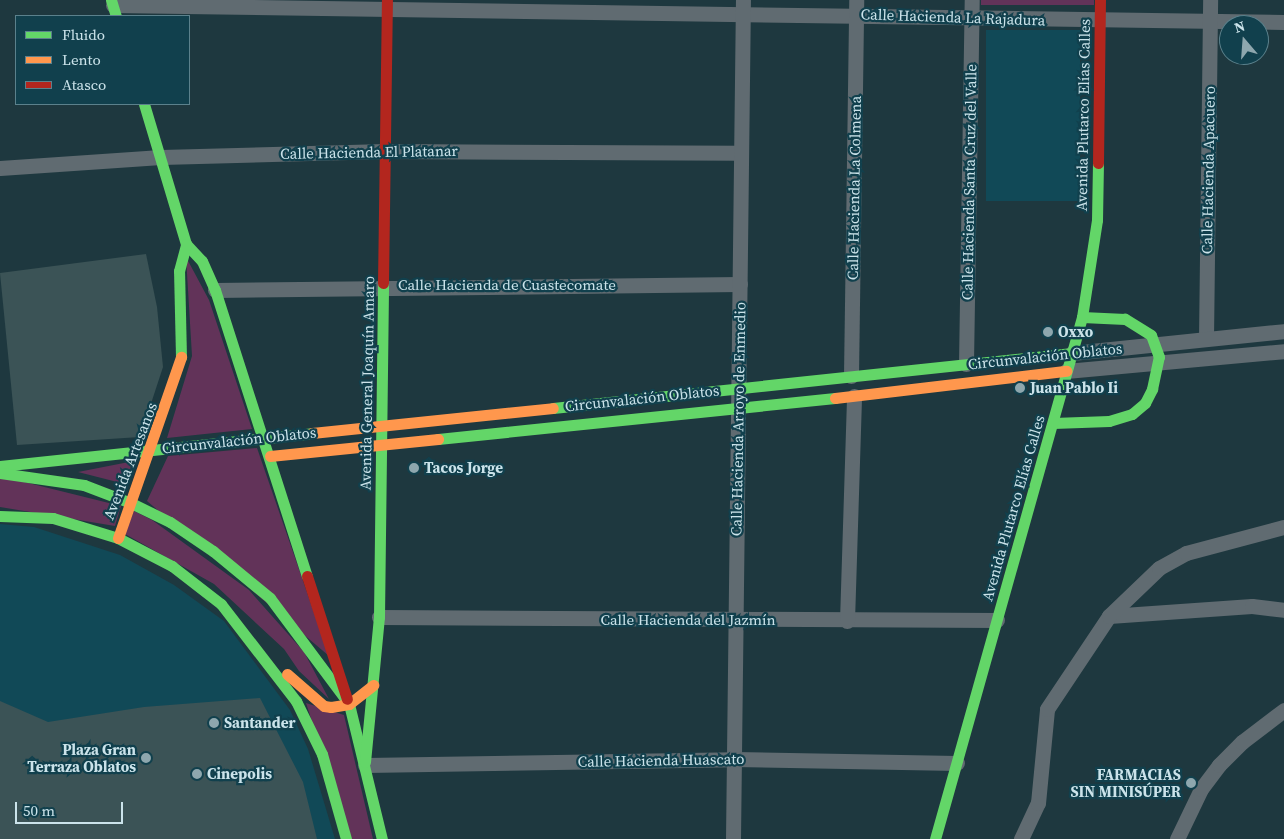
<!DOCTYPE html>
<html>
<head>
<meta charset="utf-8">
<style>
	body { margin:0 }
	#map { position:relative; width:1284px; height:839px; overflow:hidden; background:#1e383f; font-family:"Source Serif 4",serif }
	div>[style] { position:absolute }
	.built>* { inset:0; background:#114957; transform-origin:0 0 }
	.green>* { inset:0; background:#623359; transform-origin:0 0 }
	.building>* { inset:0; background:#3b5356 }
	.street>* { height:15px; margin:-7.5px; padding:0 7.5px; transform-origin:7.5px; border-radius:7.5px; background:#606b71 }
	.fast>* { height:11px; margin:-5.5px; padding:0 5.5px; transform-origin:5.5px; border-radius:5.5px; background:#63d668 }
	.slow>* { height:11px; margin:-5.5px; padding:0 5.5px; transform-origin:5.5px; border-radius:5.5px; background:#ff974d }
	.jam>* { height:11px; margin:-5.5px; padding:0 5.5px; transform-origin:5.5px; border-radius:5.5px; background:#b3261e }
	.dots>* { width:14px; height:14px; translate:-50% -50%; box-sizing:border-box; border:2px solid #11404d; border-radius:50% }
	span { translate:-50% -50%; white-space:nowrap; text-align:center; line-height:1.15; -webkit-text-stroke:4.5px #11404d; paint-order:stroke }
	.street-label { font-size:15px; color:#cbe3ea }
	.poi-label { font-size:15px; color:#cbe3ea; font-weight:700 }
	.left { translate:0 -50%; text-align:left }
	.right { translate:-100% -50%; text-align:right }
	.legend { position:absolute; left:15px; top:15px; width:175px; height:90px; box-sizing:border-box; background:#11404d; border:1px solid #5b818c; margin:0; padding:6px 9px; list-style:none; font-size:15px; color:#cbe3ea }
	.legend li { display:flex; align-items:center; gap:10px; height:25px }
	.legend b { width:25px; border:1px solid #5b818c }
	.north { position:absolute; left:1219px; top:15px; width:50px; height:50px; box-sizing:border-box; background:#11404d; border:1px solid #5b818c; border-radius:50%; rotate:342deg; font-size:14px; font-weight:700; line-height:20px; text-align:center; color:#cbe3ea }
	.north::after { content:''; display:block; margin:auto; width:18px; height:22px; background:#8ea7ae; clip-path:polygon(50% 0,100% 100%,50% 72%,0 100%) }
	.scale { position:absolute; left:15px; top:802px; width:108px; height:22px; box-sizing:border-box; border:2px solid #cbe3ea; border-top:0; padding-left:6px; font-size:15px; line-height:18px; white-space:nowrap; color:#cbe3ea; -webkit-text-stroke:4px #11404d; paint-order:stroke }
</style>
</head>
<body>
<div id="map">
	<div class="built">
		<i style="left:986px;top:30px;width:94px;height:171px"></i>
		<i style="clip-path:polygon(0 524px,34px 527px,120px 555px,174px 585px,224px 621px,290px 710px,308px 749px,335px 839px,0 839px)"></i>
	</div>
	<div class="green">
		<i style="left:981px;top:0;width:113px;height:5px"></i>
		<i style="clip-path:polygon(186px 257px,209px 300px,252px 429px,167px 438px,192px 356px)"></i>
		<i style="clip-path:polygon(257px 448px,329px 656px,147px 501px,168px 456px)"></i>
		<i style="clip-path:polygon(134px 461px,125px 484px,78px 472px)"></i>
		<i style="clip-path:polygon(0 476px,121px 506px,115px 526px,0 507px)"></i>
		<i style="clip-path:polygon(134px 511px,152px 520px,249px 590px,304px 652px,329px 699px,299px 671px,284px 649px,214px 584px,125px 534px)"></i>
		<i style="clip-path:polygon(306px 703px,344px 715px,373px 839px,350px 839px)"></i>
	</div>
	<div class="building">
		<i style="clip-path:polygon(146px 254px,157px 307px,163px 367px,140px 437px,17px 445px,0 273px)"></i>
		<i style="clip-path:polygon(260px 698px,303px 782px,317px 839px,0 839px,0 701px,48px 722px,144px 707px)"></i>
	</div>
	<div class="street">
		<i style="left:113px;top:5px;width:1171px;rotate:0.83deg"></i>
		<i style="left:0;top:168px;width:161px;rotate:-3.9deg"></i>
		<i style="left:161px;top:157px;width:225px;rotate:-1.5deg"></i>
		<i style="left:386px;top:151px;width:353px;rotate:0.3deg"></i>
		<i style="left:215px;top:290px;width:525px;rotate:-0.65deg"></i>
		<i style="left:1206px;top:339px;width:339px;rotate:-89.3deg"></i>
		<i style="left:1072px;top:353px;width:213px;rotate:-5.9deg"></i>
		<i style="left:966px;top:364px;width:364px;rotate:-89.1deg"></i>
		<i style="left:1066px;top:371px;width:219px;rotate:-5.2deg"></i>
		<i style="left:851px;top:376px;width:376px;rotate:-89.2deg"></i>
		<i style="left:1109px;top:616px;width:143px;rotate:-4deg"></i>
		<i style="left:1252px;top:606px;width:32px;rotate:7deg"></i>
		<i style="left:379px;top:617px;width:618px;rotate:0.28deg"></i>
		<i style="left:847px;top:621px;width:225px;rotate:-88.2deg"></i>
		<i style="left:365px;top:765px;width:369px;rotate:-0.9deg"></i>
		<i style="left:734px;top:759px;width:223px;rotate:1deg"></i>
		<i style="left:733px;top:839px;width:839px;rotate:-89.32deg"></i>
		<i style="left:1021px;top:839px;width:40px;rotate:-65deg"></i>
		<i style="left:1038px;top:803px;width:94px;rotate:-84.5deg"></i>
		<i style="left:1047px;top:709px;width:112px;rotate:-56.3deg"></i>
		<i style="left:1109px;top:616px;width:69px;rotate:-43.8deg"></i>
		<i style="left:1159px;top:568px;width:31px;rotate:-29deg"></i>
		<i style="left:1186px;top:553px;width:101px;rotate:-14.9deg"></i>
		<i style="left:1177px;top:839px;width:55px;rotate:-64.4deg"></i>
		<i style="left:1201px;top:789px;width:30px;rotate:-53deg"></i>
		<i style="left:1219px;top:765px;width:33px;rotate:-45deg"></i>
		<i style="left:1242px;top:742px;width:53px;rotate:-37.3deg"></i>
	</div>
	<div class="fast">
		<i style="left:111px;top:0;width:17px;rotate:73deg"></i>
		<i style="left:144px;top:104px;width:146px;rotate:73.3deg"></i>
		<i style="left:186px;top:244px;width:23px;rotate:47deg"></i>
		<i style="left:202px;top:261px;width:32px;rotate:66deg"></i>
		<i style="left:215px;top:290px;width:300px;rotate:72.2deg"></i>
		<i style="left:181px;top:357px;width:86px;rotate:-91.3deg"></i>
		<i style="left:179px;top:271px;width:28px;rotate:-75deg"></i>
		<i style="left:553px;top:408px;width:522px;rotate:-6.05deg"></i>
		<i style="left:1053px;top:423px;width:56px;rotate:-2deg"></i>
		<i style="left:1109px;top:421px;width:24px;rotate:-17deg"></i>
		<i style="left:1132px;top:414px;width:17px;rotate:-40deg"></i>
		<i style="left:1145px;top:403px;width:16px;rotate:-63deg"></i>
		<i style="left:1152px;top:389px;width:33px;rotate:-78deg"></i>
		<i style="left:1159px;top:357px;width:23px;rotate:-110deg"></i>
		<i style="left:1151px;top:335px;width:31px;rotate:-148deg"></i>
		<i style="left:1125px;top:319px;width:43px;rotate:-177.3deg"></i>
		<i style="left:438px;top:439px;width:399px;rotate:-5.9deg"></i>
		<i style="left:0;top:466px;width:314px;rotate:-6deg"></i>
		<i style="left:0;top:473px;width:85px;rotate:8.1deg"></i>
		<i style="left:84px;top:485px;width:50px;rotate:21deg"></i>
		<i style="left:131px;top:503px;width:43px;rotate:26deg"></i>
		<i style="left:170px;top:522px;width:52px;rotate:34deg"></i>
		<i style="left:213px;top:551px;width:74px;rotate:39.5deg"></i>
		<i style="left:270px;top:598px;width:132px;rotate:53.3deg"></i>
		<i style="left:349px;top:704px;width:139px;rotate:76.3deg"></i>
		<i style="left:0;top:516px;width:53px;rotate:2.2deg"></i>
		<i style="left:53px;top:518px;width:68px;rotate:17.1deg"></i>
		<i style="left:118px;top:538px;width:61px;rotate:27.4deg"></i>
		<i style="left:172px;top:566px;width:62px;rotate:37.8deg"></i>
		<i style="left:221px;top:604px;width:123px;rotate:52.3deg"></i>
		<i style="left:296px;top:701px;width:59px;rotate:63.9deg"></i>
		<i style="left:322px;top:754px;width:88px;rotate:74.2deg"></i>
		<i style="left:365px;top:762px;width:146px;rotate:-84.5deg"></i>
		<i style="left:379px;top:617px;width:334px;rotate:-89.3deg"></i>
		<i style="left:935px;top:839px;width:542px;rotate:-74.27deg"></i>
		<i style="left:1082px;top:317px;width:98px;rotate:-81.2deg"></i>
		<i style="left:1097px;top:220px;width:57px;rotate:-89deg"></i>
	</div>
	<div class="slow">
		<i style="left:835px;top:398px;width:233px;rotate:-6.7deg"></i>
		<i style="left:312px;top:433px;width:242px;rotate:-5.9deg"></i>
		<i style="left:270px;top:456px;width:169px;rotate:-5.8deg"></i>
		<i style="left:118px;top:538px;width:192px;rotate:-70.8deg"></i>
		<i style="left:287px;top:674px;width:49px;rotate:40.9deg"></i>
		<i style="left:324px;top:706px;width:7px;rotate:8deg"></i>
		<i style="left:331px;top:707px;width:18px;rotate:-9deg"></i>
		<i style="left:349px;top:704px;width:31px;rotate:-38deg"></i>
	</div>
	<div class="jam">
		<i style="left:1098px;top:163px;width:163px;rotate:-89.3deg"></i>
		<i style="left:383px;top:283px;width:283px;rotate:-89.2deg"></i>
		<i style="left:307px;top:576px;width:129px;rotate:72deg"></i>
	</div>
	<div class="dots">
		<i style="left:1048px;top:332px;background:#8ea7ae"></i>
		<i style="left:1020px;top:388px;background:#8ea7ae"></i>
		<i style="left:414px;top:468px;background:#8ea7ae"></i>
		<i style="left:214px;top:723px;background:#8ea7ae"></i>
		<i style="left:146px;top:758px;background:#8ea7ae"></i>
		<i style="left:197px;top:774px;background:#8ea7ae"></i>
		<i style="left:1191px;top:783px;background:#8ea7ae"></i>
	</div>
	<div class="street-label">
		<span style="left:953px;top:17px;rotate:2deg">Calle Hacienda La Rajadura</span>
		<span style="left:1083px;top:115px;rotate:-89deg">Avenida Plutarco Elías Calles</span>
		<span style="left:369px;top:152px;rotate:-1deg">Calle Hacienda El Platanar</span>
		<span style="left:1208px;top:170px;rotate:-89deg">Calle Hacienda Apacuero</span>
		<span style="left:969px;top:182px;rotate:-89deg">Calle Hacienda Santa Cruz del Valle</span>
		<span style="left:854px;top:188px;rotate:-89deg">Calle Hacienda La Colmena</span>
		<span style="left:507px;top:285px">Calle Hacienda de Cuastecomate</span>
		<span style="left:1045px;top:356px;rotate:-6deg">Circunvalación Oblatos</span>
		<span style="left:367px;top:383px;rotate:-89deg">Avenida General Joaquín Amaro</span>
		<span style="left:642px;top:398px;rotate:-6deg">Circunvalación Oblatos</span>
		<span style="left:738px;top:419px;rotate:-89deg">Calle Hacienda Arroyo de Enmedio</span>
		<span style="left:239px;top:440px;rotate:-6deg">Circunvalación Oblatos</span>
		<span style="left:130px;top:461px;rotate:-69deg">Avenida Artesanos</span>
		<span style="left:1013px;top:508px;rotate:-74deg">Avenida Plutarco Elías Calles</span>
		<span style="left:688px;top:620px">Calle Hacienda del Jazmín</span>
		<span style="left:661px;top:760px;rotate:-1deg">Calle Hacienda Huascato</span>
	</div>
	<div class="poi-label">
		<span class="left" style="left:1058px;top:332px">Oxxo</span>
		<span class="left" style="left:1030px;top:388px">Juan Pablo Ii</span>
		<span class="left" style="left:424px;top:468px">Tacos Jorge</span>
		<span class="left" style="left:224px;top:723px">Santander</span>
		<span class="right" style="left:136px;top:758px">Plaza Gran<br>Terraza Oblatos</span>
		<span class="left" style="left:207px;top:774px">Cinepolis</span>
		<span class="right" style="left:1181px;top:783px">FARMACIAS<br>SIN MINISÚPER</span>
	</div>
	<ul class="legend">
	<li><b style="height:6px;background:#63d668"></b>Fluido</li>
	<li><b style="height:6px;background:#ff974d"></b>Lento</li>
	<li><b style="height:6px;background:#b3261e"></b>Atasco</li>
	</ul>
	<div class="north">N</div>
	<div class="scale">50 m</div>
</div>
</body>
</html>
